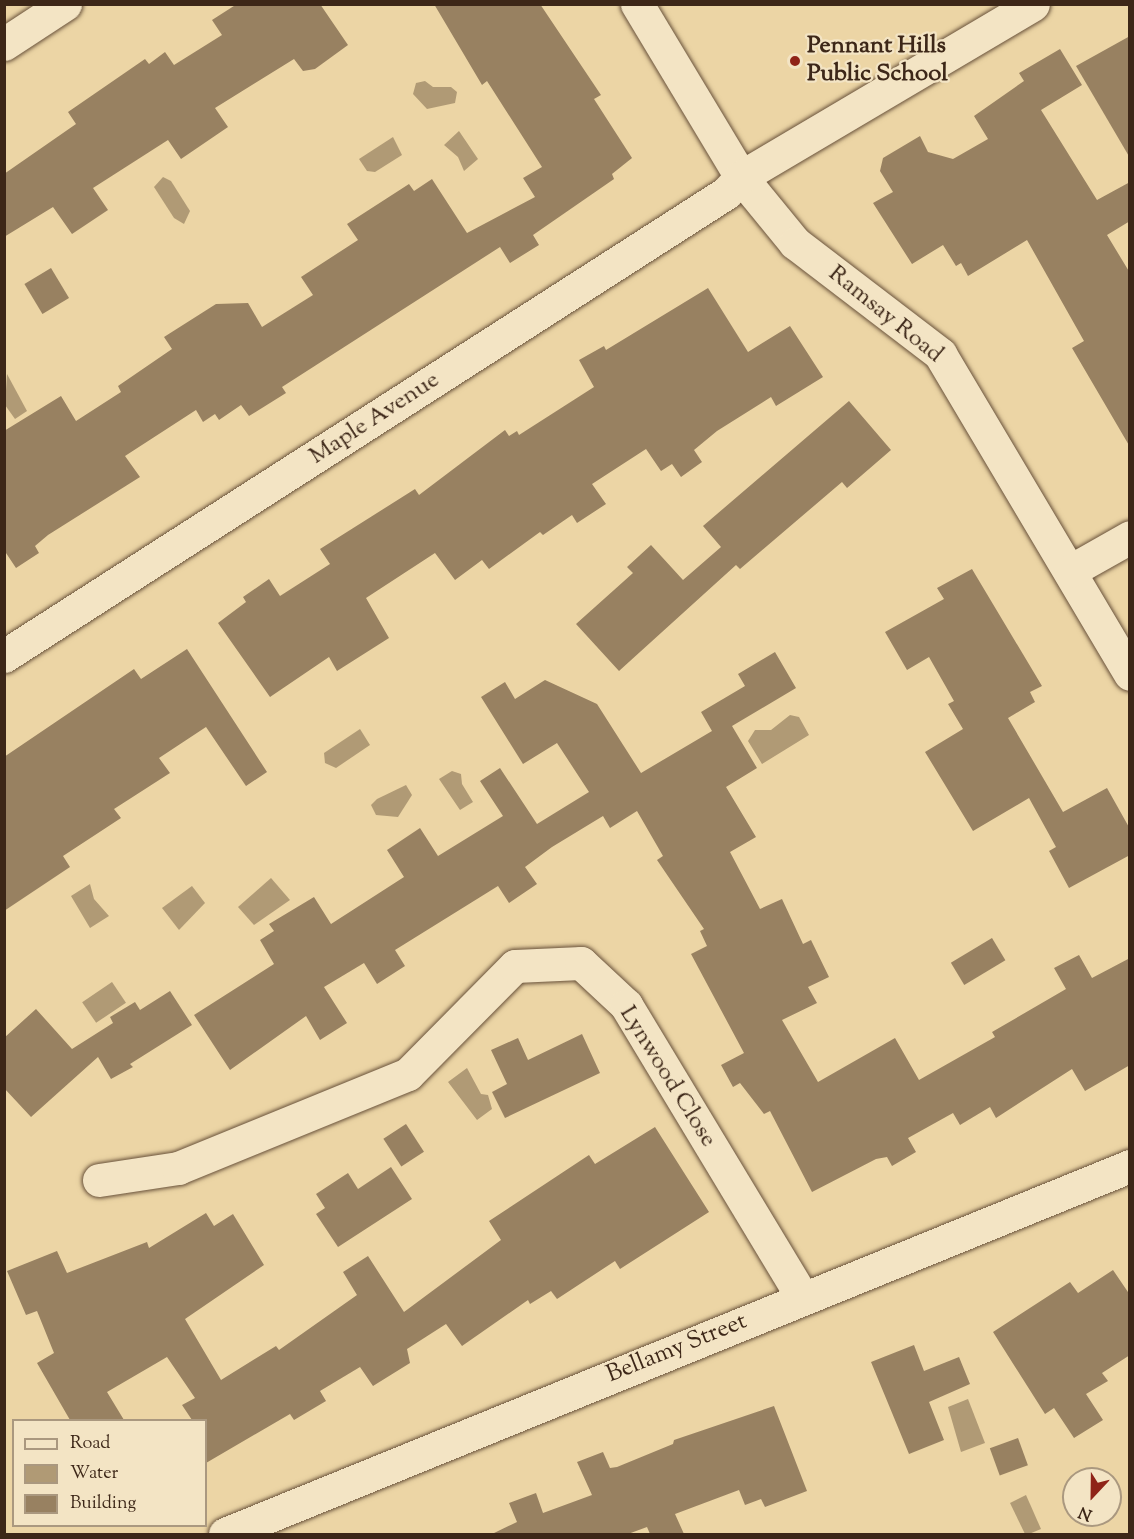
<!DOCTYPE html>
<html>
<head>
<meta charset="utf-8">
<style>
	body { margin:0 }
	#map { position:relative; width:1134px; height:1539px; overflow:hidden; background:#ecd5a5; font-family:"Sorts Mill Goudy",serif }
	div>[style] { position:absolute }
	.water>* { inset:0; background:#b09a75; transform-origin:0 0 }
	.building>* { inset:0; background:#988161; transform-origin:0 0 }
	.roads { filter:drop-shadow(0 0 2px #69523b) drop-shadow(0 0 2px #69523b) }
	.minor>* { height:33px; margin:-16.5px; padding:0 16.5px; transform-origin:16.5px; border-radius:16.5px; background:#f3e4c4 }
	.dots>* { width:16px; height:16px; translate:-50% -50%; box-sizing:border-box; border:3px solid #f3e4c4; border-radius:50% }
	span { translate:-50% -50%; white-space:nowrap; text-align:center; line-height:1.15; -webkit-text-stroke:4.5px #f3e4c4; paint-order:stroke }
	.poi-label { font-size:24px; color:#3d2718; font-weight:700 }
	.left { translate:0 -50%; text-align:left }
	.street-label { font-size:24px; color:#3d2718 }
	.frame { position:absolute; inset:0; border:6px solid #3d2718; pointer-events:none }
	.legend { position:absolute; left:12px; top:1419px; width:195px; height:108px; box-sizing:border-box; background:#f3e4c4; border:2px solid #aa987f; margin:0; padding:8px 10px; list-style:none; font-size:18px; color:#3d2718 }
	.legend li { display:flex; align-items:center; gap:12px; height:30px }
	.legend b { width:30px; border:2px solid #aa987f }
	.north { position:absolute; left:1062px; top:1467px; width:60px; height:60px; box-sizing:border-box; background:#f3e4c4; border:2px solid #aa987f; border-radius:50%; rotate:202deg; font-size:16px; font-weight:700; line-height:24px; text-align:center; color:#3d2718 }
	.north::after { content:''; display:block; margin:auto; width:21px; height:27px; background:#8f2418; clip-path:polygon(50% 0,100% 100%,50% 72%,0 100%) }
</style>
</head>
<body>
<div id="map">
	<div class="water">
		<i style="clip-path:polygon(425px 81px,433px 87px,451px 87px,457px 92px,455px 103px,427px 109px,413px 94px,416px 83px)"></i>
		<i style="clip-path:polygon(459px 131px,478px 159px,464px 171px,458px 157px,444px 145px)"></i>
		<i style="clip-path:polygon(393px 137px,402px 155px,375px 172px,367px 171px,359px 159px)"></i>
		<i style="clip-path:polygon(163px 177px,171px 181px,190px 211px,184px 224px,174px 218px,154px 187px)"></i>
		<i style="clip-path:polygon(7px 374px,27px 411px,15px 419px,5px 405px)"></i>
		<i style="clip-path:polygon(790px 715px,799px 717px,809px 735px,762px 764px,748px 741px,755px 730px,771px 730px)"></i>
		<i style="clip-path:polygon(360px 729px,370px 745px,336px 768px,325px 763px,324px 753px)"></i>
		<i style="clip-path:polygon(452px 771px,461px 774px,462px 784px,473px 802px,460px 810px,439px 779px)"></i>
		<i style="clip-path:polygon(406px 785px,412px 795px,398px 817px,376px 815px,371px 805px,377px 799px)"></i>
		<i style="clip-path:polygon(271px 878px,290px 900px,254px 925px,238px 907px)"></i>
		<i style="clip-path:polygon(90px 884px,94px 899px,109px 916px,90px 928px,71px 896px)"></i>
		<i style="clip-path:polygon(192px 886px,205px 903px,179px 930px,162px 908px)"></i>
		<i style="left:112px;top:982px;width:25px;height:36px;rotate:56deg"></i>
		<i style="clip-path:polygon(467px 1068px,481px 1094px,488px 1095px,492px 1109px,477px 1120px,448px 1082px)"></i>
		<i style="clip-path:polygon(968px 1399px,985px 1443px,961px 1452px,948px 1407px)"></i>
		<i style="clip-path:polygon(1026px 1495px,1041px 1529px,1029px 1534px,1025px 1534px,1010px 1503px)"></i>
	</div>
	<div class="building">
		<i style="clip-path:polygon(237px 4px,320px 4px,348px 45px,315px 69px,303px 71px,294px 59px,215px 108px,228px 127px,181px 159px,168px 140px,93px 188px,108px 210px,72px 234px,53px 207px,4px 237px,4px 174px,76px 124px,68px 112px,145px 59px,149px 64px,165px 52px,174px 65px,222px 35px,212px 20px)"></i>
		<i style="clip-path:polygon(434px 4px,540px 4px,601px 95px,594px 99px,632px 158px,612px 174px,614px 179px,533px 235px,539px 245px,510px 263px,500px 247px,282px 387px,286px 393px,249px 416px,241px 405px,219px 420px,215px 414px,203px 422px,196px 410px,125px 456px,140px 477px,48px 535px,35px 546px,39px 553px,16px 568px,4px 550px,4px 431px,61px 396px,76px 421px,121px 392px,118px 386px,172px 349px,164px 337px,216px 304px,248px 303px,262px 327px,313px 295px,301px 277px,358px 240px,347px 224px,409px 184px,414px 191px,432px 179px,467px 233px,535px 197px,523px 178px,542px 167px,487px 81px,482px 85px)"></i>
		<i style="clip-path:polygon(1130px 36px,1130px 158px,1076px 66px)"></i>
		<i style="clip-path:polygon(1060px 49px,1082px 85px,1041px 110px,1097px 200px,1130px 182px,1130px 221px,1107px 235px,1130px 273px,1130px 447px,1072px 348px,1084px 341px,1027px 240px,968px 276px,961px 263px,956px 266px,943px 245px,912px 264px,873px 203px,893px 192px,880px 171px,883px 158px,920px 136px,928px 152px,953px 159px,988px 139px,974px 116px,1024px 81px,1019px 73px)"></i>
		<i style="left:51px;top:268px;width:35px;height:31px;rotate:59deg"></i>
		<i style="clip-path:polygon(708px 288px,748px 352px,790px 326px,823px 377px,776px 406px,771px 397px,717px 431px,694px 450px,702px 462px,681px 477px,672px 464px,661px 471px,646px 449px,592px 484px,606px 504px,577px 523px,572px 515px,543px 535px,540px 532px,489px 569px,482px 560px,455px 580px,435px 553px,366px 598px,389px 638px,337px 671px,329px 657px,270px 697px,218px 623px,246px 602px,243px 597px,269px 579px,280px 596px,330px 564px,320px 549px,415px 489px,419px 495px,505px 430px,509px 436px,517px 431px,519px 435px,594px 387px,579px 360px,604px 346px,606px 350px)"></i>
		<i style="clip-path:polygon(849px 401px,891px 450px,847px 488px,842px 482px,740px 569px,736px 565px,619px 671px,576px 624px,633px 573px,627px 567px,651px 545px,683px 580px,721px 547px,703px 526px)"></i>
		<i style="clip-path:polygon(972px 569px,1042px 686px,1030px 692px,1035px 702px,1008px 718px,1063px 812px,1107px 788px,1130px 829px,1130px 855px,1069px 888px,1049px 851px,1056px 847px,1029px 798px,973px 831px,925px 752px,963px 729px,948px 704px,954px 701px,929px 657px,907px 670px,885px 632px,944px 599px,937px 588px)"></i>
		<i style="clip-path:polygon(187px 649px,267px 772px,246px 786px,206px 727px,159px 758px,170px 773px,114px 809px,121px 818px,63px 856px,70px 867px,4px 911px,4px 757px,134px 669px,141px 679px)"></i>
		<i style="clip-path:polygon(775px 652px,796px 688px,732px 726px,757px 768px,726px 787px,756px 837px,730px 852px,760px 909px,782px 899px,803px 944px,811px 940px,829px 977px,808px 987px,817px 1003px,782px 1020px,818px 1082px,895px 1038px,919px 1080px,995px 1037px,992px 1032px,1066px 989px,1054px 968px,1079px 955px,1092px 978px,1130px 958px,1130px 1065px,1085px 1091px,1072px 1069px,996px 1118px,990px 1107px,960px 1125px,953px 1113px,908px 1138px,916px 1152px,892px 1166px,887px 1157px,876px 1159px,812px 1192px,770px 1111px,764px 1114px,740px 1083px,733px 1087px,721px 1065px,744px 1053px,691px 954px,707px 946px,700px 931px,704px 929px,657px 860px,663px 856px,637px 811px,610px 828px,603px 816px,552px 847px,525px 867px,537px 884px,509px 903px,498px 886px,395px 950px,405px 966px,377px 984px,364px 963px,324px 987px,347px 1023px,320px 1040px,306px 1016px,230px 1070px,194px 1015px,274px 964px,260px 940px,274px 931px,269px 924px,314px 897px,331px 924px,404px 877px,387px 850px,420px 828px,438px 856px,503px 816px,480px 781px,500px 768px,537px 824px,589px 792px,557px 743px,523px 764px,481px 697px,505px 682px,515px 699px,545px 680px,597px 704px,641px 773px,712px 731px,701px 712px,745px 686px,738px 674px)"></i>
		<i style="left:992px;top:938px;width:26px;height:48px;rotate:59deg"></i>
		<i style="clip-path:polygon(170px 991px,192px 1025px,130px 1064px,133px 1067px,111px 1079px,98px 1057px,31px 1117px,4px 1088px,4px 1038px,36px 1009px,72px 1049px,113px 1023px,110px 1017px,135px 1002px,140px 1010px)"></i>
		<i style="clip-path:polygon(582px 1034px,600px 1073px,505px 1118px,492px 1092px,507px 1084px,491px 1050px,518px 1038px,528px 1060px)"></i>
		<i style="left:406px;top:1124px;width:33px;height:27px;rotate:57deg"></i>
		<i style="clip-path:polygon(655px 1127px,709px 1212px,620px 1269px,615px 1261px,557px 1299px,551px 1291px,530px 1304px,528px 1300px,462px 1346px,446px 1324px,407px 1349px,410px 1363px,373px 1386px,360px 1367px,320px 1391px,326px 1401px,294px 1420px,290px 1414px,206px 1463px,206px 1420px,192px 1420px,182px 1405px,195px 1398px,167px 1357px,107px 1392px,124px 1420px,70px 1420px,37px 1363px,54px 1353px,37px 1311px,26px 1315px,7px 1271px,57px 1251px,67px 1273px,147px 1242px,149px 1248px,206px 1213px,214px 1226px,233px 1214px,264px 1265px,185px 1319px,221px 1380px,276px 1346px,279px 1350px,357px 1295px,343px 1272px,368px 1256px,404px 1312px,501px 1240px,489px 1221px,589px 1155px,595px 1164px)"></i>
		<i style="clip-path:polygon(391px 1167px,412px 1199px,338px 1247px,316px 1214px,325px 1208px,316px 1194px,348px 1173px,358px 1189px)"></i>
		<i style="clip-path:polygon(1113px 1270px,1130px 1295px,1130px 1355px,1102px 1373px,1108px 1381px,1086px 1394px,1103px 1420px,1074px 1438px,1054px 1408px,1045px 1414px,993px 1332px,1070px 1282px,1078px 1293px)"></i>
		<i style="clip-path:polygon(914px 1345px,924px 1371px,959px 1357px,970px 1384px,929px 1402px,944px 1440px,909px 1454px,871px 1362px)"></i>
		<i style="clip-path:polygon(774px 1406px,807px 1491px,765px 1507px,761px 1499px,745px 1505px,739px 1490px,675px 1514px,684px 1534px,650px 1534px,647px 1527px,628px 1534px,492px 1534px,517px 1522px,509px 1503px,536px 1493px,543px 1513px,592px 1495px,577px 1462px,603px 1452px,610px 1468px,617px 1467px,673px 1444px,674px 1440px)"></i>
		<i style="left:1018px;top:1438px;width:29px;height:30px;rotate:70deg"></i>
	</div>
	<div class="roads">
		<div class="minor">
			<i style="left:637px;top:4px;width:202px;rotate:59deg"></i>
			<i style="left:741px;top:177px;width:85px;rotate:50.7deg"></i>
			<i style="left:795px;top:243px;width:183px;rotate:37.4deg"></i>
			<i style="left:940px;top:354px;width:372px;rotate:59.3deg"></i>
			<i style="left:4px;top:44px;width:73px;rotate:-33.3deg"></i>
			<i style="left:1070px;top:571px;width:69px;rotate:-29.5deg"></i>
			<i style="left:4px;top:656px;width:858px;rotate:-32.67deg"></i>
			<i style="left:726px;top:193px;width:22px;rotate:-47deg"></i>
			<i style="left:741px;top:177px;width:339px;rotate:-30.6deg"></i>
			<i style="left:99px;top:1180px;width:80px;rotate:-8.6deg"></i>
			<i style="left:178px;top:1168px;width:248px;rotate:-22.2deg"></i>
			<i style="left:408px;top:1074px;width:152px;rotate:-45.3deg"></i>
			<i style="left:515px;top:966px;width:66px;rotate:-2.6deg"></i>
			<i style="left:581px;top:963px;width:62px;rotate:43deg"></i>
			<i style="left:626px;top:1005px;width:341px;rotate:58.9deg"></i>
			<i style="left:225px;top:1534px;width:977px;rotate:-22.13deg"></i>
		</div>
	</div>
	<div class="dots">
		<i style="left:795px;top:61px;background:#8f2418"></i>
	</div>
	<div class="poi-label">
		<span class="left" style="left:807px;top:61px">Pennant Hills<br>Public School</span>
	</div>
	<div class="street-label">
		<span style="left:885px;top:315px;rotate:39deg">Ramsay Road</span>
		<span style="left:375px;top:419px;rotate:-33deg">Maple Avenue</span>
		<span style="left:667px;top:1077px;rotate:58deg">Lynwood Close</span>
		<span style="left:677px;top:1349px;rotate:-22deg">Bellamy Street</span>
	</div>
	<div class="frame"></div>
	<ul class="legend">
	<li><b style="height:8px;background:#f3e4c4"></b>Road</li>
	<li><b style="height:16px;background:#b09a75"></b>Water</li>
	<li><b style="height:16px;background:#988161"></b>Building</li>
	</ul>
	<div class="north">N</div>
</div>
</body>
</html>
